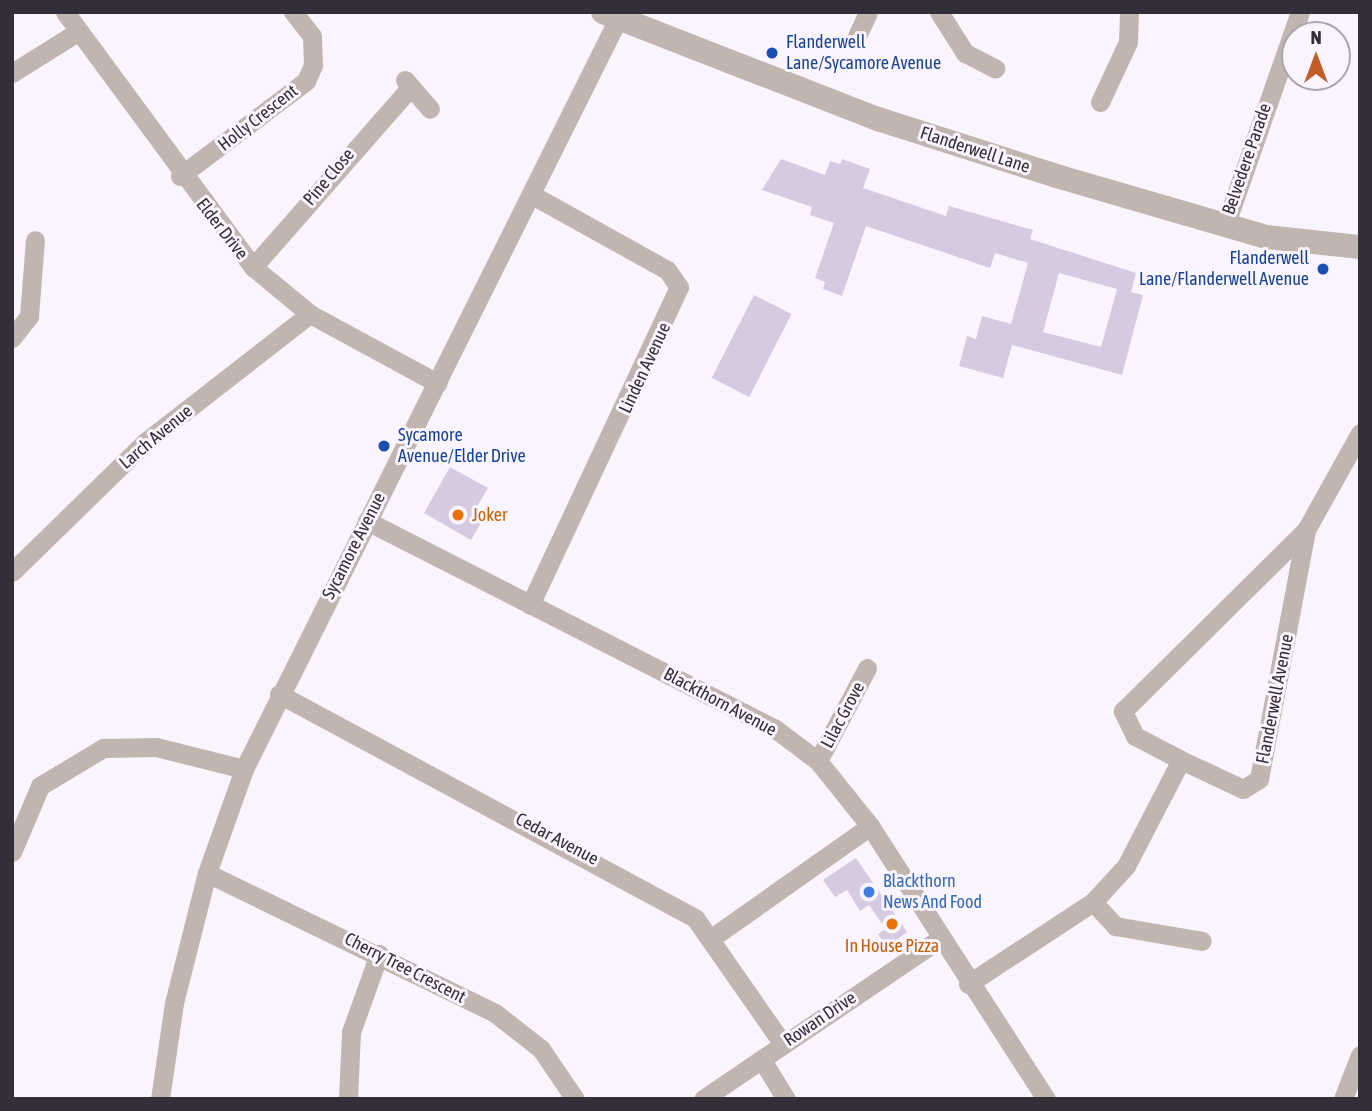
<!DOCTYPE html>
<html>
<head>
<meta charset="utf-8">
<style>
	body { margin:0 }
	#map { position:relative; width:1372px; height:1111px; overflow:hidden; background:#f9f4fe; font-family:"Asap Condensed",sans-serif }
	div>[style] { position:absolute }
	.building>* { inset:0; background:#d6cae1; transform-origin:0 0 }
	.minor>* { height:19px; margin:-9.5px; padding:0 9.5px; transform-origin:9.5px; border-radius:9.5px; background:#c1b5b0 }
	.tertiary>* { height:24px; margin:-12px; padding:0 12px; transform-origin:12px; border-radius:12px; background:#c1b5b0 }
	.dots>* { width:19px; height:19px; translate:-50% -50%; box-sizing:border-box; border:4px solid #f9f4fe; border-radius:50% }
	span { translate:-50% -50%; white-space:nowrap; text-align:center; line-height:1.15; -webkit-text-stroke:6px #f9f4fe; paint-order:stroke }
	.transit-label { font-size:18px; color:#164399 }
	.left { translate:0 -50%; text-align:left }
	.right { translate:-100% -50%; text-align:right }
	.street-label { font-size:18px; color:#332e37 }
	.food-label { font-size:18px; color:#c56008 }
	.shop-label { font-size:18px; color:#366cbe }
	.frame { position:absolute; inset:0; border:14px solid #332e37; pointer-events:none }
	.north { position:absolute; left:1281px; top:21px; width:70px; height:70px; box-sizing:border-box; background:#f9f4fe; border:2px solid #aaa5ae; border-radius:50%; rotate:0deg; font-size:19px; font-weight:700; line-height:28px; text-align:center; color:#332e37 }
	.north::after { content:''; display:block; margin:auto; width:24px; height:32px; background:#c25d2a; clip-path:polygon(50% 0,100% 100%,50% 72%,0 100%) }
</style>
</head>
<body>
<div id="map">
	<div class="building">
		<i style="clip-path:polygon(evenodd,781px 159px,825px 175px,830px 161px,840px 164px,842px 159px,870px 169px,863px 188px,946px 216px,949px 206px,1033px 230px,1030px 239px,1136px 273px,1131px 292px,1143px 295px,1122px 375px,1012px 345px,1003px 378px,959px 366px,967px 336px,976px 339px,982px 316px,1011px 324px,1028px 263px,995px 253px,990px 268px,866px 226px,842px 296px,823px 289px,825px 282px,815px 278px,834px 223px,810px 215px,812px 207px,762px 190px,781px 159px,1059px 273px,1117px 289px,1101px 347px,1043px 332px,1059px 273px)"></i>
		<i style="left:754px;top:295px;width:42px;height:93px;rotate:27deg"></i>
		<i style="clip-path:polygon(450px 467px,488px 488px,475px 510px,485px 516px,471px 540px,424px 513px)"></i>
		<i style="clip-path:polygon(856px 858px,907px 932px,887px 947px,878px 934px,886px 929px,869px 905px,860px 911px,847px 890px,835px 897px,823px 880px)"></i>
	</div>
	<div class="minor">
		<i style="left:65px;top:12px;width:317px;rotate:53.6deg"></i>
		<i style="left:253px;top:267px;width:74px;rotate:39.5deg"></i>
		<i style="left:310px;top:314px;width:145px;rotate:28.5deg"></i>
		<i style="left:939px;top:12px;width:49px;rotate:57.6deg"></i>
		<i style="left:965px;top:53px;width:34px;rotate:27deg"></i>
		<i style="left:857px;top:36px;width:26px;rotate:-65deg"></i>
		<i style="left:12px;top:73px;width:79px;rotate:-32.1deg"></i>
		<i style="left:405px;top:80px;width:38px;rotate:49deg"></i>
		<i style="left:1100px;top:102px;width:66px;rotate:-65deg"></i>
		<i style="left:1128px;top:42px;width:30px;rotate:-88deg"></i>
		<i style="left:180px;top:176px;width:158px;rotate:-37deg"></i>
		<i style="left:306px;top:81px;width:17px;rotate:-66deg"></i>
		<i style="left:313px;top:65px;width:29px;rotate:-92deg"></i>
		<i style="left:312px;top:36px;width:31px;rotate:-128deg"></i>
		<i style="left:1225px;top:226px;width:227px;rotate:-70.7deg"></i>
		<i style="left:253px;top:267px;width:235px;rotate:-48.8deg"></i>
		<i style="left:12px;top:338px;width:28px;rotate:-52deg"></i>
		<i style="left:29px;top:316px;width:76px;rotate:-85.5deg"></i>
		<i style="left:367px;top:521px;width:457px;rotate:27deg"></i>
		<i style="left:774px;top:728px;width:55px;rotate:36.9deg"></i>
		<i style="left:818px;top:761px;width:83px;rotate:51.3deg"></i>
		<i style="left:870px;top:826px;width:325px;rotate:57.2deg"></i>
		<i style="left:12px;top:572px;width:185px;rotate:-44.3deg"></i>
		<i style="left:144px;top:443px;width:210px;rotate:-37.9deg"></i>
		<i style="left:530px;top:605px;width:351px;rotate:-64.9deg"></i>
		<i style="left:679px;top:287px;width:21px;rotate:-125deg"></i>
		<i style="left:667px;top:270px;width:154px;rotate:-150.9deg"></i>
		<i style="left:279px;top:694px;width:472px;rotate:28.3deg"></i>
		<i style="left:695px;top:918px;width:154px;rotate:55.1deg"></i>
		<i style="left:1181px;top:760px;width:68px;rotate:25.1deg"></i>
		<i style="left:1243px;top:789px;width:19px;rotate:-32deg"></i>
		<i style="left:1259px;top:779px;width:253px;rotate:-79.3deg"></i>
		<i style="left:818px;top:761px;width:105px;rotate:-62.2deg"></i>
		<i style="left:12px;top:852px;width:72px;rotate:-67deg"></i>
		<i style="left:40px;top:786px;width:74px;rotate:-31.1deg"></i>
		<i style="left:103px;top:748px;width:53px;rotate:-1.1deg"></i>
		<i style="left:156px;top:747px;width:91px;rotate:14deg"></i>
		<i style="left:207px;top:873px;width:320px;rotate:25.9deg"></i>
		<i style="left:495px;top:1013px;width:58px;rotate:38deg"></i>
		<i style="left:541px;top:1049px;width:60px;rotate:55.8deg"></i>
		<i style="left:1093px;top:902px;width:33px;rotate:47deg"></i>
		<i style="left:1115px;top:926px;width:88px;rotate:9.8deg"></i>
		<i style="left:710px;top:939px;width:196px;rotate:-35.2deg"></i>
		<i style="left:968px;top:984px;width:149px;rotate:-33.3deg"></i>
		<i style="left:1093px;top:902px;width:49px;rotate:-47.5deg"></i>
		<i style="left:1126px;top:866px;width:119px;rotate:-62.6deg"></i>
		<i style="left:1181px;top:760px;width:52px;rotate:-152.4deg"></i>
		<i style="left:1135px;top:736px;width:28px;rotate:-116deg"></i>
		<i style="left:1123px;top:711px;width:257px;rotate:-44.7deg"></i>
		<i style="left:1306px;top:530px;width:111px;rotate:-60.9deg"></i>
		<i style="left:762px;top:1060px;width:46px;rotate:58.4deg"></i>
		<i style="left:160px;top:1099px;width:97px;rotate:-81.7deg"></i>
		<i style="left:174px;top:1003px;width:134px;rotate:-75.8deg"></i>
		<i style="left:207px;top:873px;width:110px;rotate:-70.4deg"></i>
		<i style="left:244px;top:769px;width:838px;rotate:-63.5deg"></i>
		<i style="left:348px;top:1099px;width:67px;rotate:-87.4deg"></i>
		<i style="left:351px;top:1032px;width:83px;rotate:-70.3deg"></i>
		<i style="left:703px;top:1099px;width:284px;rotate:-34.1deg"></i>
		<i style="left:1343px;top:1099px;width:47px;rotate:-68.9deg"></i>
	</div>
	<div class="tertiary">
		<i style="left:603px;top:12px;width:295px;rotate:21.3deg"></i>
		<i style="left:878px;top:119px;width:184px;rotate:17.7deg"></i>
		<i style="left:1053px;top:175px;width:222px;rotate:16.2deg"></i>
		<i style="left:1266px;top:237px;width:95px;rotate:6.1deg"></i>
	</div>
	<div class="dots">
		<i style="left:772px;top:53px;background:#1a4fb4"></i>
		<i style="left:1323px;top:269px;background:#1a4fb4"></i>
		<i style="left:384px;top:446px;background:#1a4fb4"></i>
		<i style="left:458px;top:515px;background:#e8710a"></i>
		<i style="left:869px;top:892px;background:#3f7fe0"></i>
		<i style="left:892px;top:924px;background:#e8710a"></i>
	</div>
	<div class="transit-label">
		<span class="left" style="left:786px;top:53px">Flanderwell<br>Lane/Sycamore Avenue</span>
		<span class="right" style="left:1309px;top:269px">Flanderwell<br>Lane/Flanderwell Avenue</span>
		<span class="left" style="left:398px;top:446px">Sycamore<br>Avenue/Elder Drive</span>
	</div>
	<div class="street-label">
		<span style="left:258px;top:118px;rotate:-38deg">Holly Crescent</span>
		<span style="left:975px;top:150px;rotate:18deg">Flanderwell Lane</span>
		<span style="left:1247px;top:159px;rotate:-71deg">Belvedere Parade</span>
		<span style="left:329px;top:177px;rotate:-50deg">Pine Close</span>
		<span style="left:222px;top:229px;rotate:52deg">Elder Drive</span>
		<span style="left:645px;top:368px;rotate:-65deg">Linden Avenue</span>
		<span style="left:156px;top:437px;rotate:-40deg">Larch Avenue</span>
		<span style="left:354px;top:546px;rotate:-63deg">Sycamore Avenue</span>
		<span style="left:1275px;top:699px;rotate:-79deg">Flanderwell Avenue</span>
		<span style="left:720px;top:702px;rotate:28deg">Blackthorn Avenue</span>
		<span style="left:843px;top:715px;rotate:-62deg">Lilac Grove</span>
		<span style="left:557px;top:839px;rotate:28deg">Cedar Avenue</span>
		<span style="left:405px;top:968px;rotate:27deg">Cherry Tree Crescent</span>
		<span style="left:820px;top:1019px;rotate:-34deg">Rowan Drive</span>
	</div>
	<div class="food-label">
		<span class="left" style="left:472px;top:515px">Joker</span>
		<span style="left:892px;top:946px">In House Pizza</span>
	</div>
	<div class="shop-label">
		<span class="left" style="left:883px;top:892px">Blackthorn<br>News And Food</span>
	</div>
	<div class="frame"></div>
	<div class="north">N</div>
</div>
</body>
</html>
